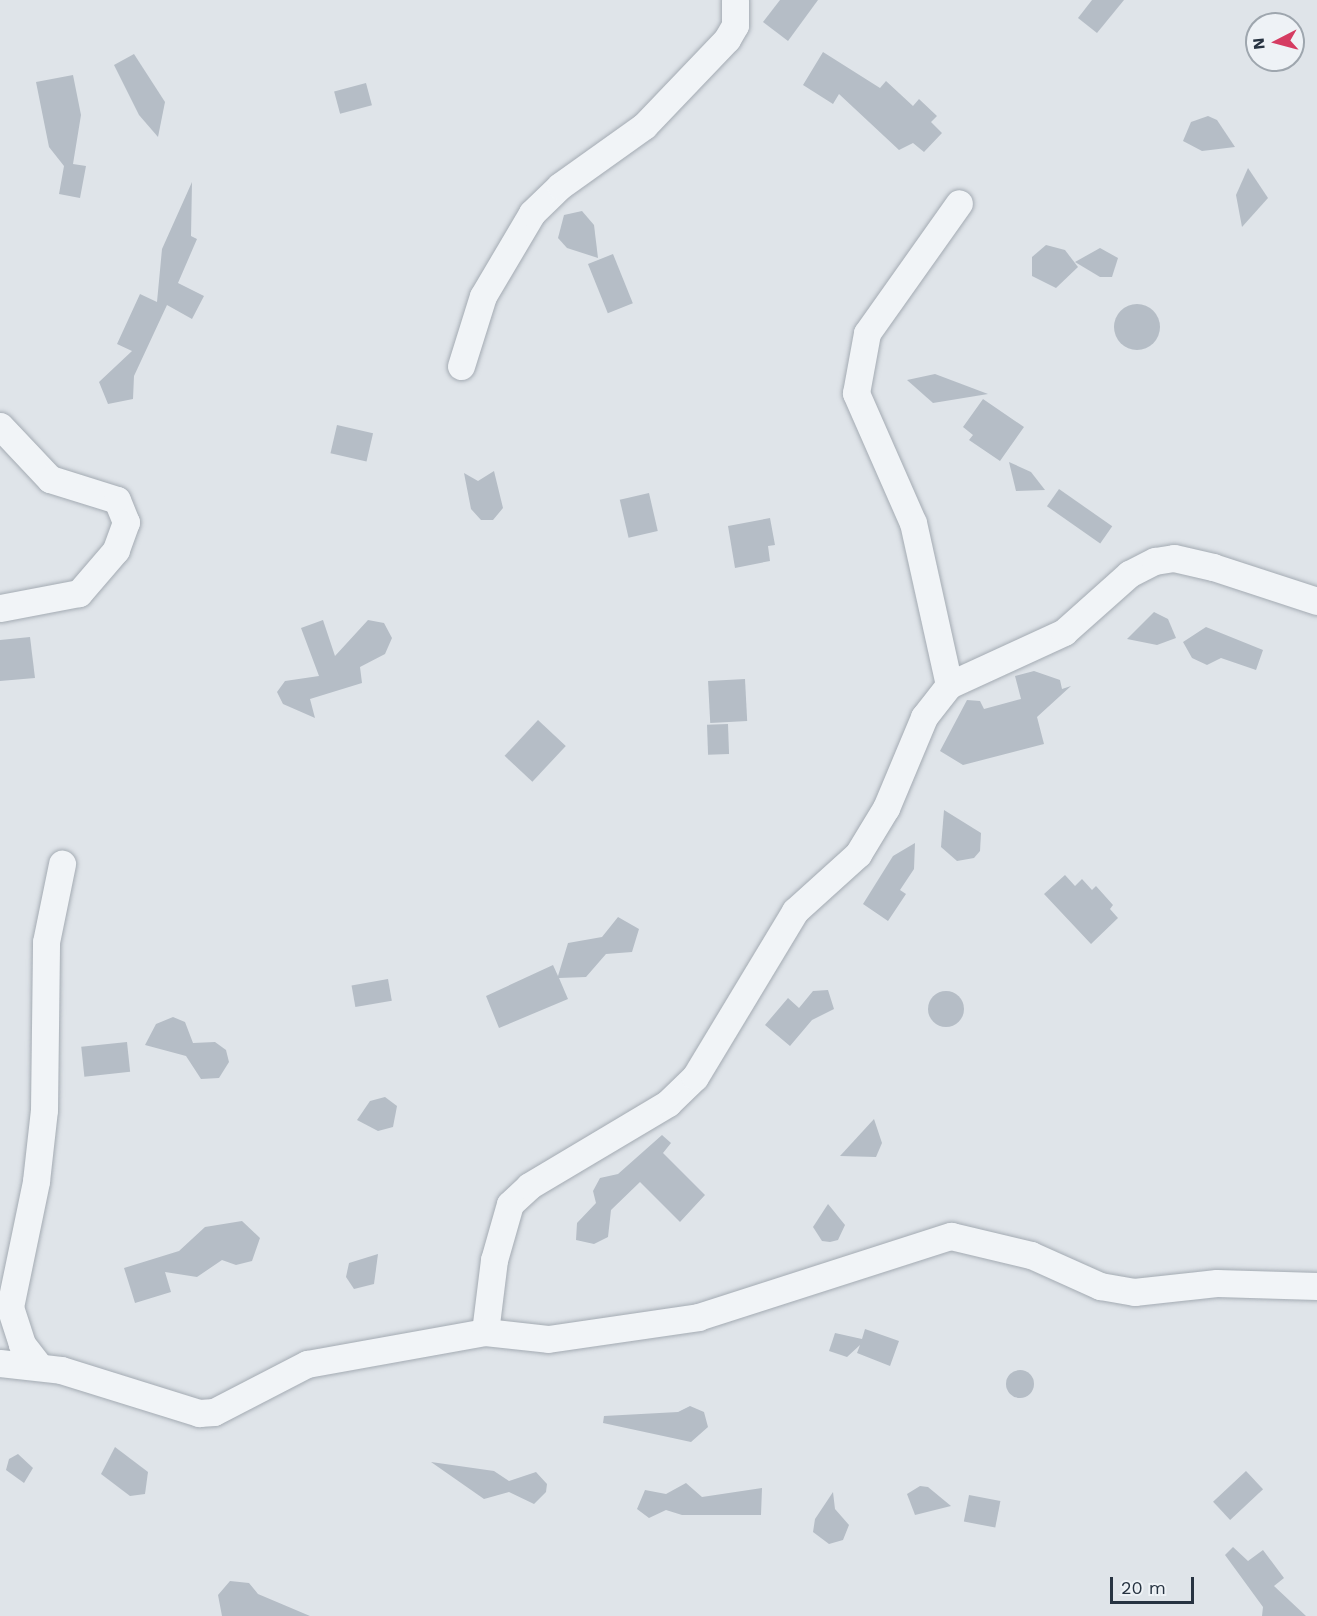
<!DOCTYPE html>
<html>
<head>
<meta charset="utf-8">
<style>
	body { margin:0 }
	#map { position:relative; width:1317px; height:1616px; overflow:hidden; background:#dfe4e9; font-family:"Work Sans",sans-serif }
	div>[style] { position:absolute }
	.building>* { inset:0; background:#b5bdc6; transform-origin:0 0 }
	.round { border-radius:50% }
	.roads { filter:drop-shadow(0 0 2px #a4abb3) drop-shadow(0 0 2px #a4abb3) }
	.minor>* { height:27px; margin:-13.5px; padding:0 13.5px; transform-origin:13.5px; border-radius:13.5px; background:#f1f4f7 }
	span { translate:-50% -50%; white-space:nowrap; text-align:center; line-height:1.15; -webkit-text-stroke:4.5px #eef2f6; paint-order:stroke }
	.north { position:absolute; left:1245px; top:12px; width:60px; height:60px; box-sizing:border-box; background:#eef2f6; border:2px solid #9ea6ae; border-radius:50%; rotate:264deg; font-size:16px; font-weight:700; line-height:24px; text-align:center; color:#273341 }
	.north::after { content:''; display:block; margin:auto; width:21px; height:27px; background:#d53c62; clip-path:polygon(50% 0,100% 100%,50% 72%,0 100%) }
	.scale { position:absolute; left:1110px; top:1577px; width:84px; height:27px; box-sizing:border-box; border:3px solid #273341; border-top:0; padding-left:8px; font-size:18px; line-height:21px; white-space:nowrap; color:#273341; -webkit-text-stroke:4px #eef2f6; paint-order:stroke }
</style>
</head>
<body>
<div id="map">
	<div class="building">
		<i style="clip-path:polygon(780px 0,818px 0,788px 41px,763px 22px)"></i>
		<i style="clip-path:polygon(1092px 0,1124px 0,1097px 33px,1078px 18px)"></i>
		<i style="clip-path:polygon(823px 52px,880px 88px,886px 81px,913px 106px,919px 99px,937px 116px,931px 122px,942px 133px,924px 152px,913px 143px,899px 150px,839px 94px,833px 104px,803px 85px)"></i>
		<i style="clip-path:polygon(134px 54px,165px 102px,158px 137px,139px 115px,114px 65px)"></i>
		<i style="clip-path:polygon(73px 75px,81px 115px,73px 164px,86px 166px,80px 198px,59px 194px,64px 166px,49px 147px,36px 82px)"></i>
		<i style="left:366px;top:83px;width:23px;height:33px;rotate:75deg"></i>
		<i style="clip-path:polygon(1208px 116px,1217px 120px,1235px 147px,1202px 151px,1183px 141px,1191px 122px)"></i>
		<i style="clip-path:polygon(1248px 168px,1268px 198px,1242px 227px,1236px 195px)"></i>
		<i style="clip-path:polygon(192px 182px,191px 236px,197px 239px,178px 283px,204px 296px,192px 319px,167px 305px,134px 376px,133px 399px,108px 404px,99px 382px,132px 351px,117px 344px,140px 294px,157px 302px,162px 249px)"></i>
		<i style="clip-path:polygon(582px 211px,594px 225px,598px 258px,567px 248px,558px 238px,564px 215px)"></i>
		<i style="clip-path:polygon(1046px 245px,1065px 250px,1078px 267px,1056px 288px,1032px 276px,1032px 257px)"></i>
		<i style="clip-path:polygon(1100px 248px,1118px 258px,1112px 277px,1100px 277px,1075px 262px)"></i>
		<i style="left:613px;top:254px;width:53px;height:27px;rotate:68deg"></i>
		<i class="round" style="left:1114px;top:304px;width:46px;height:46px"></i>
		<i style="clip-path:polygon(935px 374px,988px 394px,933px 403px,907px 380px)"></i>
		<i style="clip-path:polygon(983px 399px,1024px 427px,1000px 461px,969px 440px,973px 435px,963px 427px)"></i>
		<i style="left:337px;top:425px;width:37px;height:29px;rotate:13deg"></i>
		<i style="clip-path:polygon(1009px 462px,1031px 472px,1045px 490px,1016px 491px)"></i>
		<i style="clip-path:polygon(494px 471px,503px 508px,493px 520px,481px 520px,471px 509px,464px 473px,478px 481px)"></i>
		<i style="left:1059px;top:489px;width:65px;height:21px;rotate:35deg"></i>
		<i style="left:649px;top:493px;width:39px;height:30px;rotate:77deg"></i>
		<i style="clip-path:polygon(770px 518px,775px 545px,768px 546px,770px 561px,735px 568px,728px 526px)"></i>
		<i style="clip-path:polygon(1154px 612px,1168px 619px,1176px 638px,1157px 645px,1127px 639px)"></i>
		<i style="clip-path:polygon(323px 620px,335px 656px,368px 620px,384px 623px,392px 638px,385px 654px,360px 667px,362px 683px,310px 699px,315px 718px,283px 704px,277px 692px,285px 681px,319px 676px,301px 628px)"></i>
		<i style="clip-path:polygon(1206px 627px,1263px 650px,1256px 670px,1221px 658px,1207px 665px,1192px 658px,1183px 642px)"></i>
		<i style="clip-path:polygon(30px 637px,35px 678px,0 681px,0 640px)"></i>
		<i style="clip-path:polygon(1034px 671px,1060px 680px,1062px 689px,1071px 686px,1037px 717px,1044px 744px,963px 765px,940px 751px,967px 700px,980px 701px,984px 709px,1021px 699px,1015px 676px)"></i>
		<i style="left:745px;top:679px;width:42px;height:37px;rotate:87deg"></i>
		<i style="left:538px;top:720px;width:38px;height:49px;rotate:43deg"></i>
		<i style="left:728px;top:724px;width:30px;height:21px;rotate:88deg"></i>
		<i style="clip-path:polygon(944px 810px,981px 833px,980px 851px,974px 858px,957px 861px,941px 847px)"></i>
		<i style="clip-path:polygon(915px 843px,914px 869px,900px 890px,906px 894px,888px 921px,863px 904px,893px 856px)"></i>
		<i style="clip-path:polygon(1065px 875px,1075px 886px,1082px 879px,1092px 890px,1096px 886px,1113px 905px,1110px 909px,1118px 918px,1091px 944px,1044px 894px)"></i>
		<i style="clip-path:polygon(618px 917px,639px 929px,632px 952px,606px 954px,586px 977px,559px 978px,568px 999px,499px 1028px,486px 996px,553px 965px,558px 976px,568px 943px,602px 937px)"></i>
		<i style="left:388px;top:979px;width:22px;height:37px;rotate:80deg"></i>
		<i style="clip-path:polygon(828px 990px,834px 1009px,812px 1020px,790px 1046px,765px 1025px,788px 998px,799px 1008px,813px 991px)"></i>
		<i class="round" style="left:928px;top:991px;width:36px;height:36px"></i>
		<i style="clip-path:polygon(173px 1017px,185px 1022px,193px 1043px,215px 1042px,226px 1050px,229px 1062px,219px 1078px,201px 1079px,186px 1056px,145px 1045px,156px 1024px)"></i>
		<i style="left:127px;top:1042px;width:30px;height:46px;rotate:84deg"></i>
		<i style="clip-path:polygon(385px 1097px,397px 1106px,393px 1127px,378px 1131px,357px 1120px,370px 1101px)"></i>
		<i style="clip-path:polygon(874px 1119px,882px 1143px,876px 1157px,840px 1156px)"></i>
		<i style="clip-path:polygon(662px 1135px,671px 1143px,663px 1153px,705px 1195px,680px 1222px,640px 1182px,611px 1210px,608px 1237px,594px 1244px,576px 1240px,577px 1223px,596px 1203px,593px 1191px,600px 1178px,618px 1174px)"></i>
		<i style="clip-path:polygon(828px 1204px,845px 1225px,838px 1240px,830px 1242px,822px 1241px,813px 1227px)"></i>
		<i style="clip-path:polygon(242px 1221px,260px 1238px,252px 1261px,236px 1265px,222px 1260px,197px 1277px,165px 1272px,171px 1292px,135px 1303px,124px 1268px,179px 1251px,205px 1227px)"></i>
		<i style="clip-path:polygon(378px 1254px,374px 1284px,354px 1289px,346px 1277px,349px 1263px)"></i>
		<i style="clip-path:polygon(865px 1329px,899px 1341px,890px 1366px,857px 1353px,860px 1345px,847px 1357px,829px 1351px,835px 1333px,862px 1339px)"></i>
		<i class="round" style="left:1006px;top:1370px;width:28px;height:28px"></i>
		<i style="clip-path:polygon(690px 1406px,704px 1412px,708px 1427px,691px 1442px,603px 1423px,604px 1416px,678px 1412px)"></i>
		<i style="clip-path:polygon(115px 1447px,148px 1472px,145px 1494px,130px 1496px,101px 1474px)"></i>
		<i style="clip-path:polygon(18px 1454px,33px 1468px,24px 1483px,6px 1470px,9px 1459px)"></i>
		<i style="clip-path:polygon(431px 1462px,494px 1471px,509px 1481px,536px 1472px,547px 1484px,546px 1492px,534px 1504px,509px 1492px,484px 1499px)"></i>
		<i style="left:1246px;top:1471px;width:25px;height:45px;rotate:47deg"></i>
		<i style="clip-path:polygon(686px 1483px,702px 1497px,762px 1488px,761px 1515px,682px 1515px,666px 1510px,649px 1518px,637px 1509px,645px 1490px,666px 1494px)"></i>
		<i style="clip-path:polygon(920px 1486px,928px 1487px,951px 1506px,915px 1515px,907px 1494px)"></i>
		<i style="clip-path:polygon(833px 1492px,835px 1509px,849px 1525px,843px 1540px,829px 1544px,813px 1532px,815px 1519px)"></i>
		<i style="left:969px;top:1495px;width:32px;height:27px;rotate:11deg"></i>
		<i style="clip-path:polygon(1233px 1547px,1248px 1561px,1263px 1550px,1284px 1578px,1274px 1586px,1306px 1616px,1262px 1616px,1263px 1607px,1225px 1555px)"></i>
		<i style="clip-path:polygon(230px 1581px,249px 1583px,258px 1594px,310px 1616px,222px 1616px,218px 1595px)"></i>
	</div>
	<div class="roads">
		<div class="minor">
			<i style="left:461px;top:366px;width:73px;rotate:-72.6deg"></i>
			<i style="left:483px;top:296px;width:96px;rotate:-59.4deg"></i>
			<i style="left:532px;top:213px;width:39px;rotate:-44deg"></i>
			<i style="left:560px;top:186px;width:103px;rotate:-35.5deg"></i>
			<i style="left:644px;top:126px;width:120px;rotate:-46.3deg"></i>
			<i style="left:727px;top:39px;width:16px;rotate:-60deg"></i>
			<i style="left:735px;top:25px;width:25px;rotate:-90deg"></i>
			<i style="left:0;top:426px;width:73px;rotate:46.7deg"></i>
			<i style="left:50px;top:479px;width:70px;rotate:17.4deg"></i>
			<i style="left:117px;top:500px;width:24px;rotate:68deg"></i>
			<i style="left:126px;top:522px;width:30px;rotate:110deg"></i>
			<i style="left:116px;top:550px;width:57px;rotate:130.7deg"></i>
			<i style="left:79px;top:593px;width:80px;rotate:169.2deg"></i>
			<i style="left:949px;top:685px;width:166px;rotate:-102.5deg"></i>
			<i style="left:913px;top:523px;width:142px;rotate:-113.7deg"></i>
			<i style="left:856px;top:393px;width:61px;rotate:-79.6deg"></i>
			<i style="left:867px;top:333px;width:159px;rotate:-54.7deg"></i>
			<i style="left:485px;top:1332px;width:73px;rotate:-82.9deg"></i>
			<i style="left:494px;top:1260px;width:58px;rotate:-74.1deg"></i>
			<i style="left:510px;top:1204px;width:26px;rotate:-43deg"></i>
			<i style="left:529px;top:1186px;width:162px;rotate:-30.8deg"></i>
			<i style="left:668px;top:1103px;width:37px;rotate:-44deg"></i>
			<i style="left:695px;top:1077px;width:194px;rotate:-58.9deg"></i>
			<i style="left:795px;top:911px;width:85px;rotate:-42.1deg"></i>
			<i style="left:858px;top:854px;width:54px;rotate:-58.7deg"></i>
			<i style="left:886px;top:808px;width:99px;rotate:-67.3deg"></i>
			<i style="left:924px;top:717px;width:41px;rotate:-52deg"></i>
			<i style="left:949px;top:685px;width:127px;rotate:-24.7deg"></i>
			<i style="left:1064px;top:632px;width:87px;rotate:-41.7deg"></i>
			<i style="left:1129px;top:574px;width:29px;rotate:-27deg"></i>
			<i style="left:1155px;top:561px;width:19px;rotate:-9deg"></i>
			<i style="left:1174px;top:558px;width:40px;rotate:13deg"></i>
			<i style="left:1213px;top:567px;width:109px;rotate:18.1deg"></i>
			<i style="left:0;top:1363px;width:61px;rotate:6.5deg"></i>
			<i style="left:61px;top:1370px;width:145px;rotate:17.3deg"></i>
			<i style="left:199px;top:1413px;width:15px;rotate:-4deg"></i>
			<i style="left:214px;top:1412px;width:105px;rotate:-27.3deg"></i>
			<i style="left:307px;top:1364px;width:181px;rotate:-10.2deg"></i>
			<i style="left:485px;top:1332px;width:63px;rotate:6.3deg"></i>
			<i style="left:548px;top:1339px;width:152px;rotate:-8.3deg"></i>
			<i style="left:698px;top:1317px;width:266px;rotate:-17.8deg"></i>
			<i style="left:951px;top:1236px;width:82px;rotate:13.4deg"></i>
			<i style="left:1031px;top:1255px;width:76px;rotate:24.2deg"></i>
			<i style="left:1100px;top:1286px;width:35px;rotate:10deg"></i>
			<i style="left:1134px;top:1292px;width:83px;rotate:-6.2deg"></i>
			<i style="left:1217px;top:1283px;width:100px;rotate:1.7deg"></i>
			<i style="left:39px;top:1366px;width:28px;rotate:-128deg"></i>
			<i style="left:22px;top:1344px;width:39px;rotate:-108deg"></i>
			<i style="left:10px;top:1307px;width:129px;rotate:-78.3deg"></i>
			<i style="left:36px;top:1181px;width:71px;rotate:-83.6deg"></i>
			<i style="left:44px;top:1110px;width:168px;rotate:-89.3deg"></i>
			<i style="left:46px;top:942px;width:80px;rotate:-78.4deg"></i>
		</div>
	</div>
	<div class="north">N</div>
	<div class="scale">20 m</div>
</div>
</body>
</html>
